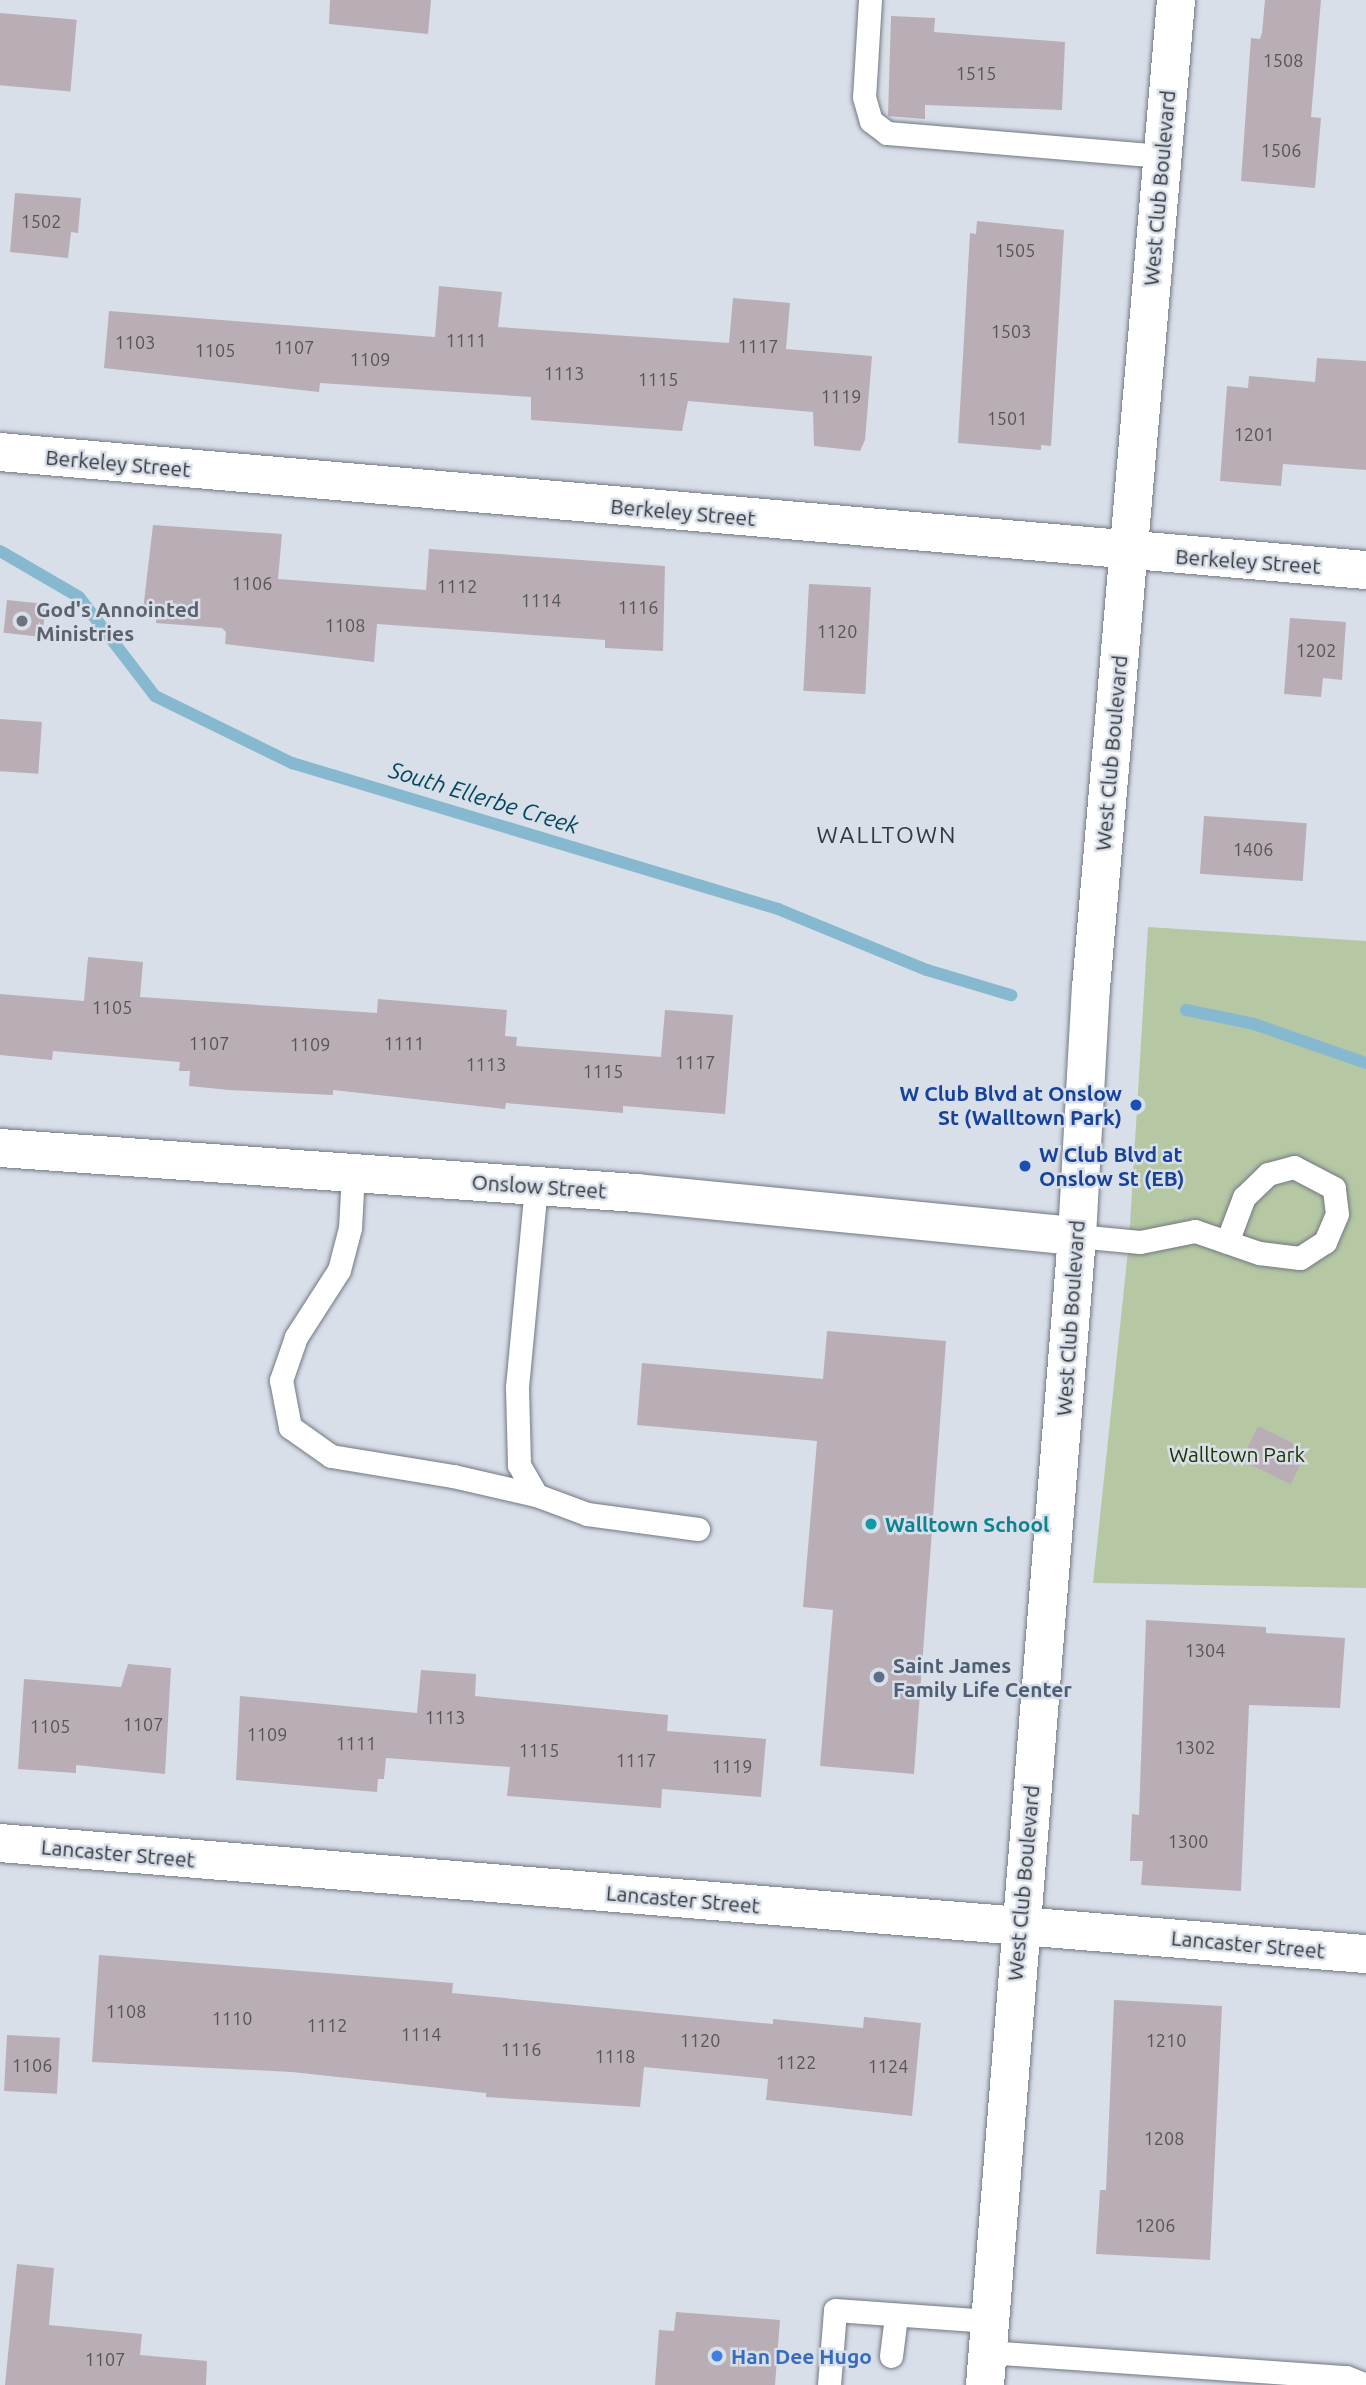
<!DOCTYPE html>
<html>
<head>
<meta charset="utf-8">
<style>
	body { margin:0 }
	#map { position:relative; width:1366px; height:2385px; overflow:hidden; background:#d8dfe9; font-family:Ubuntu,sans-serif }
	div>[style] { position:absolute }
	.green>* { inset:0; background:#b5c8a3 }
	.stream>* { height:12px; margin:-6px; padding:0 6px; transform-origin:6px; border-radius:6px; background:#86b8d0 }
	.building>* { inset:0; background:#b9aeb5; transform-origin:0 0 }
	.roads { filter:drop-shadow(0 0 2px #727881) drop-shadow(0 0 2px #727881) }
	.service>* { height:23px; margin:-11.5px; padding:0 11.5px; transform-origin:11.5px; border-radius:11.5px; background:#fff }
	.minor>* { height:38px; margin:-19px; padding:0 19px; transform-origin:19px; border-radius:19px; background:#fff }
	.tertiary>* { height:38px; margin:-19px; padding:0 19px; transform-origin:19px; border-radius:19px; background:#fff }
	.dots>* { width:19px; height:19px; translate:-50% -50%; box-sizing:border-box; border:4px solid #d8dfe9; border-radius:50% }
	span { translate:-50% -50%; white-space:nowrap; text-align:center; line-height:1.15; -webkit-text-stroke:5px #d8dfe9; paint-order:stroke }
	.number-label { font-size:18px; color:#55555a }
	.number-label span { -webkit-text-stroke-width:0 }
	.street-label { font-size:21px; color:#34373b }
	.worship-label { font-size:21px; color:#5b616d; font-weight:700 }
	.left { translate:0 -50%; text-align:left }
	.transit-label { font-size:21px; color:#164399; font-weight:700 }
	.right { translate:-100% -50%; text-align:right }
	.park-label { font-size:21px; color:#1d3001 }
	.culture-label { font-size:21px; color:#0d838f; font-weight:700 }
	.service-label { font-size:21px; color:#4e5e75; font-weight:700 }
	.shop-label { font-size:21px; color:#366cbe; font-weight:700 }
	.water-label { font-size:23px; color:#00475f; font-style:italic }
	.neighbourhood-label { font-size:23px; color:#34373b; letter-spacing:2px }
</style>
</head>
<body>
<div id="map">
	<div class="green">
		<i style="clip-path:polygon(1148px 927px,1366px 941px,1366px 1588px,1093px 1583px,1129px 1241px)"></i>
	</div>
	<div class="stream">
		<i style="left:0;top:551px;width:91px;rotate:30.2deg"></i>
		<i style="left:79px;top:597px;width:125px;rotate:52.5deg"></i>
		<i style="left:155px;top:696px;width:153px;rotate:26.1deg"></i>
		<i style="left:292px;top:763px;width:507px;rotate:16.72deg"></i>
		<i style="left:778px;top:909px;width:161px;rotate:22.3deg"></i>
		<i style="left:927px;top:970px;width:88px;rotate:16.6deg"></i>
		<i style="left:1186px;top:1010px;width:69px;rotate:11.6deg"></i>
		<i style="left:1254px;top:1024px;width:119px;rotate:19.2deg"></i>
	</div>
	<div class="building">
		<i style="clip-path:polygon(330px 0,431px 0,428px 34px,329px 24px)"></i>
		<i style="clip-path:polygon(1265px 0,1321px 0,1311px 117px,1321px 118px,1315px 188px,1241px 181px,1251px 38px,1260px 39px,1262px 33px)"></i>
		<i style="left:0;top:13px;width:77px;height:72px;rotate:5deg"></i>
		<i style="clip-path:polygon(891px 16px,935px 18px,934px 32px,1065px 42px,1062px 110px,925px 105px,925px 119px,888px 116px)"></i>
		<i style="clip-path:polygon(15px 193px,81px 198px,78px 233px,71px 232px,68px 258px,10px 252px)"></i>
		<i style="clip-path:polygon(977px 221px,1064px 230px,1051px 446px,1041px 445px,1041px 450px,958px 443px,970px 233px,976px 234px)"></i>
		<i style="clip-path:polygon(439px 286px,502px 292px,498px 327px,729px 343px,733px 298px,790px 303px,786px 349px,872px 356px,865px 440px,860px 451px,814px 446px,813px 412px,688px 401px,682px 431px,531px 420px,531px 397px,320px 383px,319px 392px,104px 368px,109px 311px,435px 337px)"></i>
		<i style="clip-path:polygon(1317px 358px,1366px 361px,1366px 470px,1283px 464px,1281px 486px,1220px 481px,1227px 386px,1248px 388px,1249px 376px,1315px 382px)"></i>
		<i style="clip-path:polygon(153px 525px,282px 534px,278px 579px,426px 590px,429px 549px,665px 566px,663px 651px,605px 648px,605px 640px,377px 624px,374px 662px,225px 644px,226px 632px,222px 628px,156px 623px,157px 612px,143px 610px)"></i>
		<i style="left:809px;top:584px;width:62px;height:107px;rotate:3deg"></i>
		<i style="left:7px;top:600px;width:39px;height:33px;rotate:6deg"></i>
		<i style="clip-path:polygon(1290px 618px,1346px 622px,1342px 680px,1323px 678px,1321px 697px,1284px 694px)"></i>
		<i style="left:0;top:719px;width:42px;height:52px;rotate:4deg"></i>
		<i style="left:1204px;top:816px;width:103px;height:58px;rotate:4deg"></i>
		<i style="clip-path:polygon(88px 957px,143px 962px,140px 997px,377px 1013px,378px 999px,507px 1010px,505px 1036px,517px 1037px,516px 1046px,661px 1057px,665px 1010px,733px 1015px,725px 1114px,623px 1106px,623px 1113px,506px 1103px,505px 1109px,333px 1090px,333px 1095px,229px 1090px,189px 1086px,190px 1071px,179px 1071px,180px 1062px,53px 1051px,52px 1060px,0 1055px,0 994px,84px 1001px)"></i>
		<i style="clip-path:polygon(827px 1331px,946px 1341px,914px 1774px,820px 1766px,833px 1610px,803px 1607px,817px 1441px,637px 1425px,642px 1363px,823px 1379px)"></i>
		<i style="left:1258px;top:1426px;width:55px;height:38px;rotate:26deg"></i>
		<i style="clip-path:polygon(1146px 1620px,1266px 1627px,1266px 1633px,1345px 1638px,1340px 1708px,1249px 1705px,1241px 1891px,1141px 1885px,1143px 1861px,1130px 1861px,1132px 1814px,1139px 1815px)"></i>
		<i style="clip-path:polygon(128px 1664px,171px 1668px,165px 1774px,76px 1765px,76px 1773px,18px 1769px,24px 1679px,121px 1687px)"></i>
		<i style="clip-path:polygon(421px 1670px,476px 1674px,475px 1696px,668px 1715px,667px 1731px,766px 1739px,761px 1797px,662px 1789px,661px 1808px,507px 1796px,510px 1767px,386px 1758px,384px 1779px,378px 1779px,377px 1792px,236px 1780px,240px 1696px,417px 1713px)"></i>
		<i style="clip-path:polygon(99px 1955px,453px 1983px,452px 1993px,773px 2024px,773px 2019px,863px 2028px,864px 2017px,921px 2023px,912px 2116px,766px 2100px,768px 2079px,644px 2067px,640px 2107px,486px 2097px,486px 2093px,292px 2072px,92px 2062px)"></i>
		<i style="clip-path:polygon(1114px 2000px,1222px 2006px,1210px 2260px,1096px 2254px,1100px 2190px,1106px 2190px)"></i>
		<i style="left:7px;top:2035px;width:53px;height:56px;rotate:3deg"></i>
		<i style="clip-path:polygon(17px 2264px,54px 2268px,49px 2325px,142px 2334px,140px 2355px,207px 2361px,206px 2385px,5px 2385px)"></i>
		<i style="clip-path:polygon(676px 2312px,780px 2320px,775px 2385px,655px 2385px,659px 2330px,674px 2331px)"></i>
	</div>
	<div class="roads">
		<div class="service">
			<i style="left:870px;top:0;width:97px;rotate:93.5deg"></i>
			<i style="left:864px;top:97px;width:25px;rotate:74deg"></i>
			<i style="left:871px;top:121px;width:20px;rotate:37deg"></i>
			<i style="left:887px;top:133px;width:276px;rotate:4.8deg"></i>
			<i style="left:353px;top:1173px;width:55px;rotate:93.1deg"></i>
			<i style="left:350px;top:1228px;width:43px;rotate:104.7deg"></i>
			<i style="left:339px;top:1270px;width:80px;rotate:122.7deg"></i>
			<i style="left:296px;top:1337px;width:46px;rotate:109.2deg"></i>
			<i style="left:281px;top:1380px;width:48px;rotate:79.2deg"></i>
			<i style="left:290px;top:1427px;width:50px;rotate:35.3deg"></i>
			<i style="left:331px;top:1456px;width:124px;rotate:9.3deg"></i>
			<i style="left:453px;top:1476px;width:85px;rotate:12.9deg"></i>
			<i style="left:536px;top:1495px;width:54px;rotate:20.4deg"></i>
			<i style="left:587px;top:1514px;width:112px;rotate:7.7deg"></i>
			<i style="left:536px;top:1186px;width:203px;rotate:95.4deg"></i>
			<i style="left:517px;top:1388px;width:77px;rotate:88.5deg"></i>
			<i style="left:519px;top:1465px;width:34px;rotate:60deg"></i>
			<i style="left:1077px;top:1236px;width:63px;rotate:5.4deg"></i>
			<i style="left:1140px;top:1242px;width:56px;rotate:-11.3deg"></i>
			<i style="left:1195px;top:1231px;width:68px;rotate:19deg"></i>
			<i style="left:1259px;top:1253px;width:41px;rotate:7deg"></i>
			<i style="left:1300px;top:1258px;width:30px;rotate:-33deg"></i>
			<i style="left:1325px;top:1242px;width:30px;rotate:-67deg"></i>
			<i style="left:1337px;top:1214px;width:26px;rotate:-97deg"></i>
			<i style="left:1334px;top:1188px;width:45px;rotate:-152.3deg"></i>
			<i style="left:1294px;top:1167px;width:27px;rotate:165deg"></i>
			<i style="left:1268px;top:1174px;width:33px;rotate:136deg"></i>
			<i style="left:1244px;top:1197px;width:48px;rotate:110.7deg"></i>
			<i style="left:987px;top:2352px;width:360px;rotate:4deg"></i>
			<i style="left:1346px;top:2377px;width:22px;rotate:22deg"></i>
			<i style="left:891px;top:2356px;width:40px;rotate:-82.9deg"></i>
			<i style="left:829px;top:2385px;width:75px;rotate:-85.4deg"></i>
			<i style="left:835px;top:2310px;width:154px;rotate:4.1deg"></i>
		</div>
		<div class="minor">
			<i style="left:0;top:452px;width:1371px;rotate:4.94deg"></i>
			<i style="left:0;top:1148px;width:638px;rotate:4.05deg"></i>
			<i style="left:636px;top:1193px;width:443px;rotate:5.6deg"></i>
			<i style="left:0;top:1843px;width:1371px;rotate:4.65deg"></i>
		</div>
		<div class="tertiary">
			<i style="left:985px;top:2385px;width:1153px;rotate:-85.42deg"></i>
			<i style="left:1077px;top:1236px;width:248px;rotate:-86.8deg"></i>
			<i style="left:1091px;top:988px;width:992px;rotate:-85.08deg"></i>
		</div>
	</div>
	<div class="dots">
		<i style="left:22px;top:621px;background:#6b7280"></i>
		<i style="left:1136px;top:1105px;background:#1a4fb4"></i>
		<i style="left:1025px;top:1166px;background:#1a4fb4"></i>
		<i style="left:871px;top:1524px;background:#0f9aa8"></i>
		<i style="left:879px;top:1677px;background:#5c6f8a"></i>
		<i style="left:717px;top:2356px;background:#3f7fe0"></i>
	</div>
	<div class="number-label">
		<span style="left:1283px;top:60px">1508</span>
		<span style="left:976px;top:73px">1515</span>
		<span style="left:1281px;top:150px">1506</span>
		<span style="left:41px;top:221px">1502</span>
		<span style="left:1015px;top:250px">1505</span>
		<span style="left:1011px;top:331px">1503</span>
		<span style="left:466px;top:340px">1111</span>
		<span style="left:135px;top:342px">1103</span>
		<span style="left:758px;top:346px">1117</span>
		<span style="left:294px;top:347px">1107</span>
		<span style="left:215px;top:350px">1105</span>
		<span style="left:370px;top:359px">1109</span>
		<span style="left:564px;top:373px">1113</span>
		<span style="left:658px;top:379px">1115</span>
		<span style="left:841px;top:396px">1119</span>
		<span style="left:1007px;top:418px">1501</span>
		<span style="left:1254px;top:434px">1201</span>
		<span style="left:252px;top:583px">1106</span>
		<span style="left:457px;top:586px">1112</span>
		<span style="left:541px;top:600px">1114</span>
		<span style="left:638px;top:607px">1116</span>
		<span style="left:345px;top:625px">1108</span>
		<span style="left:837px;top:631px">1120</span>
		<span style="left:1316px;top:650px">1202</span>
		<span style="left:1253px;top:849px">1406</span>
		<span style="left:112px;top:1007px">1105</span>
		<span style="left:209px;top:1043px">1107</span>
		<span style="left:404px;top:1043px">1111</span>
		<span style="left:310px;top:1044px">1109</span>
		<span style="left:695px;top:1062px">1117</span>
		<span style="left:486px;top:1064px">1113</span>
		<span style="left:603px;top:1071px">1115</span>
		<span style="left:1205px;top:1650px">1304</span>
		<span style="left:445px;top:1717px">1113</span>
		<span style="left:143px;top:1724px">1107</span>
		<span style="left:50px;top:1726px">1105</span>
		<span style="left:267px;top:1734px">1109</span>
		<span style="left:356px;top:1743px">1111</span>
		<span style="left:1195px;top:1747px">1302</span>
		<span style="left:539px;top:1750px">1115</span>
		<span style="left:636px;top:1760px">1117</span>
		<span style="left:732px;top:1766px">1119</span>
		<span style="left:1188px;top:1841px">1300</span>
		<span style="left:126px;top:2011px">1108</span>
		<span style="left:232px;top:2018px">1110</span>
		<span style="left:327px;top:2025px">1112</span>
		<span style="left:421px;top:2034px">1114</span>
		<span style="left:700px;top:2040px">1120</span>
		<span style="left:1166px;top:2040px">1210</span>
		<span style="left:521px;top:2049px">1116</span>
		<span style="left:615px;top:2056px">1118</span>
		<span style="left:796px;top:2062px">1122</span>
		<span style="left:32px;top:2065px">1106</span>
		<span style="left:888px;top:2066px">1124</span>
		<span style="left:1164px;top:2138px">1208</span>
		<span style="left:1155px;top:2225px">1206</span>
		<span style="left:105px;top:2359px">1107</span>
	</div>
	<div class="street-label">
		<span style="left:1159px;top:188px;rotate:-85deg">West Club Boulevard</span>
		<span style="left:118px;top:463px;rotate:5deg">Berkeley Street</span>
		<span style="left:683px;top:512px;rotate:5deg">Berkeley Street</span>
		<span style="left:1248px;top:561px;rotate:4deg">Berkeley Street</span>
		<span style="left:1111px;top:753px;rotate:-85deg">West Club Boulevard</span>
		<span style="left:539px;top:1186px;rotate:4deg">Onslow Street</span>
		<span style="left:1070px;top:1318px;rotate:-86deg">West Club Boulevard</span>
		<span style="left:118px;top:1853px;rotate:5deg">Lancaster Street</span>
		<span style="left:1023px;top:1883px;rotate:-85deg">West Club Boulevard</span>
		<span style="left:683px;top:1899px;rotate:5deg">Lancaster Street</span>
		<span style="left:1248px;top:1944px;rotate:5deg">Lancaster Street</span>
	</div>
	<div class="worship-label">
		<span class="left" style="left:36px;top:621px">God's Annointed<br>Ministries</span>
	</div>
	<div class="transit-label">
		<span class="right" style="left:1122px;top:1105px">W Club Blvd at Onslow<br>St (Walltown Park)</span>
		<span class="left" style="left:1039px;top:1166px">W Club Blvd at<br>Onslow St (EB)</span>
	</div>
	<div class="park-label">
		<span style="left:1237px;top:1454px">Walltown Park</span>
	</div>
	<div class="culture-label">
		<span class="left" style="left:885px;top:1524px">Walltown School</span>
	</div>
	<div class="service-label">
		<span class="left" style="left:893px;top:1677px">Saint James<br>Family Life Center</span>
	</div>
	<div class="shop-label">
		<span class="left" style="left:731px;top:2356px">Han Dee Hugo</span>
	</div>
	<div class="water-label">
		<span style="left:484px;top:798px;rotate:17deg">South Ellerbe Creek</span>
	</div>
	<div class="neighbourhood-label">
		<span style="left:887px;top:835px">WALLTOWN</span>
	</div>
</div>
</body>
</html>
